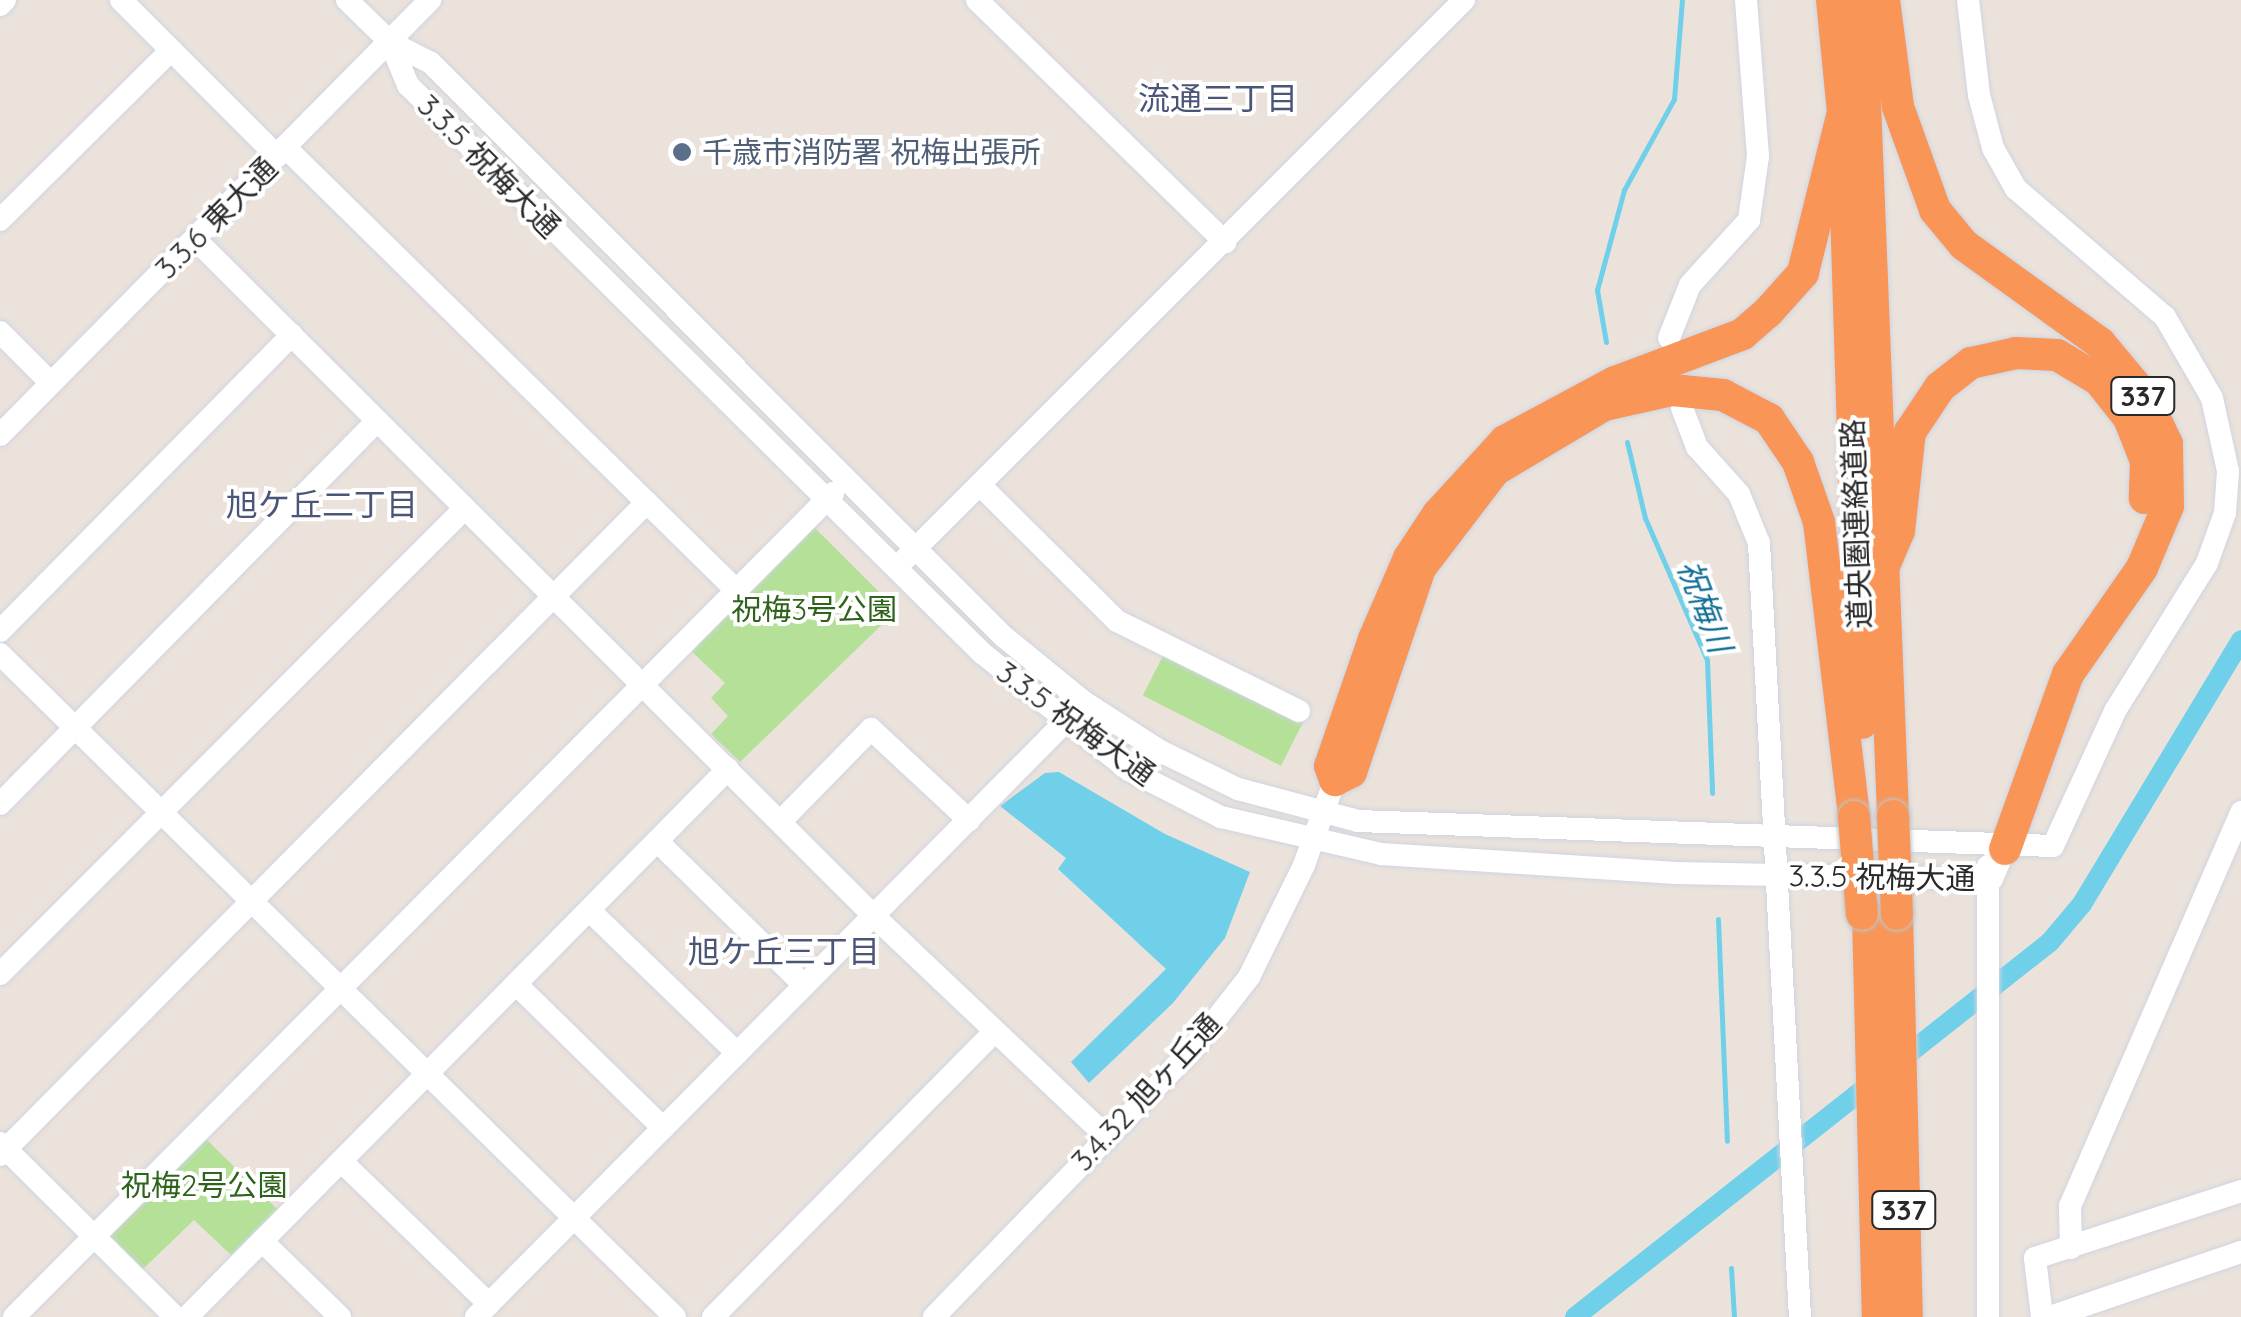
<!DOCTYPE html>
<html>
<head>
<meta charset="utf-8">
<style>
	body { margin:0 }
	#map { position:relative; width:2241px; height:1317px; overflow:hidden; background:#ebe3db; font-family:Quicksand,"Noto Sans JP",sans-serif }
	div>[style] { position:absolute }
	.green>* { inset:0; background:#b4e098; transform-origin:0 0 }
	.water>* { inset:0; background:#70d0ea }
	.stream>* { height:5px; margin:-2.5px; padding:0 2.5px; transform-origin:2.5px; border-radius:2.5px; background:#70d0ea }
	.canal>* { height:20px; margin:-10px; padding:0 10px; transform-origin:10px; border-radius:10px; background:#70d0ea }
	.roads { filter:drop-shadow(0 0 2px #d0d4e1) drop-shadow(0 0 2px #d0d4e1) }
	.minor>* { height:22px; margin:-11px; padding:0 11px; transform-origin:11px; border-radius:11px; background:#fff }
	.highway>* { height:32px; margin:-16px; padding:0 16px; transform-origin:16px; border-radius:16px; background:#f99557 }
	.bridges { filter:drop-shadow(0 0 2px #c3c3c3) drop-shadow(0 0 2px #c3c3c3) }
	.highway-bridge>* { height:32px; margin:-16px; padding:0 16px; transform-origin:16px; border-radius:16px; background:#f99557 }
	.dots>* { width:28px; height:28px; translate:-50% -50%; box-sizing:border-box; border:5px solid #fff; border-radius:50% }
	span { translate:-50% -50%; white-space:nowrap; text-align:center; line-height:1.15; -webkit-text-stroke:8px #fff; paint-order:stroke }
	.shield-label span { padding:2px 8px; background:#fff; border:2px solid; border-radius:8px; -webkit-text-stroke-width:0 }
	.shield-label { font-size:28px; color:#292929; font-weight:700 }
	.service-label { font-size:30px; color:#4e5e75 }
	.left { translate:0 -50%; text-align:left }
	.street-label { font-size:30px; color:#292929 }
	.park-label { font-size:30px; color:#2e631c }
	.neighbourhood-label { font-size:32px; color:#4b5578 }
	.water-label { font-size:32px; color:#116e94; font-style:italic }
</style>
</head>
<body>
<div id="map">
	<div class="green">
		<i style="clip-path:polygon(814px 527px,897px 610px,740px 762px,711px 734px,728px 716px,711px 698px,725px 683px,689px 649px)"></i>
		<i style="left:1166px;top:650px;width:155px;height:51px;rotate:27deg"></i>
		<i style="clip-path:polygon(203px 1136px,277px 1209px,231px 1255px,194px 1220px,143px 1269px,107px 1235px)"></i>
	</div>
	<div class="water">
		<i style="clip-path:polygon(1059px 772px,1165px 834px,1250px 872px,1225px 938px,1173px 1003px,1089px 1083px,1071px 1062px,1166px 969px,1058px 869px,1066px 858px,1000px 806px,1045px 773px)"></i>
	</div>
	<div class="stream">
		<i style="left:1606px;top:342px;width:53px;rotate:-99.8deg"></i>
		<i style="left:1597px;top:290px;width:104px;rotate:-74.9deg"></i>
		<i style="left:1624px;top:190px;width:104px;rotate:-61.2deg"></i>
		<i style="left:1674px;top:99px;width:99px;rotate:-85.4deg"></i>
		<i style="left:1627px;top:442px;width:78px;rotate:76.7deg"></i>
		<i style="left:1645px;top:518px;width:155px;rotate:66.4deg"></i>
		<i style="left:1707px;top:660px;width:133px;rotate:87.8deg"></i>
		<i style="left:1718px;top:919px;width:222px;rotate:87.7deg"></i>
		<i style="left:1731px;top:1268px;width:49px;rotate:86.5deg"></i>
	</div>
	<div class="canal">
		<i style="left:1575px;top:1317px;width:605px;rotate:-38.29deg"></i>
		<i style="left:2050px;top:942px;width:50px;rotate:-49.9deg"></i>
		<i style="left:2082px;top:904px;width:308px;rotate:-58.9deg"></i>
	</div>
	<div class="roads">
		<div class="minor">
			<i style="left:121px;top:0;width:221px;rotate:45deg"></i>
			<i style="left:347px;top:0;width:60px;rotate:44.3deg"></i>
			<i style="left:390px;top:42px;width:46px;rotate:27.1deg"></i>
			<i style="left:431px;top:63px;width:810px;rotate:45.05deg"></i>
			<i style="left:1003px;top:636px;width:104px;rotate:39.2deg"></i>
			<i style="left:1084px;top:702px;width:90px;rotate:32.8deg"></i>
			<i style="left:1160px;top:751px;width:87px;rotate:26deg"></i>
			<i style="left:1238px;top:789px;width:124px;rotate:14.9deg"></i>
			<i style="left:1358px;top:821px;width:695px;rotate:2.06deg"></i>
			<i style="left:2053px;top:846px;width:149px;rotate:-65.3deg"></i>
			<i style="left:2115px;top:711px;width:174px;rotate:-58.1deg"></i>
			<i style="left:2207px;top:563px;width:53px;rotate:-70.2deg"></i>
			<i style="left:2225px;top:513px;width:42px;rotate:-85.9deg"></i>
			<i style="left:2228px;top:471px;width:75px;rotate:-102.4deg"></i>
			<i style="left:2212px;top:398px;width:94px;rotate:-120.1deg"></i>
			<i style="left:2165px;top:317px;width:196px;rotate:-139.3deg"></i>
			<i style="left:2016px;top:189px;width:47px;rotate:-119.3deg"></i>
			<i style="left:1993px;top:148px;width:55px;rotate:-104.8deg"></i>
			<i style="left:1979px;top:95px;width:96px;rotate:-96.6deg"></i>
			<i style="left:977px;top:0;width:347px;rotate:44.3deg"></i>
			<i style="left:0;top:5px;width:7px;rotate:-45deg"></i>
			<i style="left:390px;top:42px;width:47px;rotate:67.3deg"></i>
			<i style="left:408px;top:85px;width:808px;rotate:44.7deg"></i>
			<i style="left:982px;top:653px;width:188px;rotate:38.5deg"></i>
			<i style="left:1129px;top:770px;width:103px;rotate:27.1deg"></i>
			<i style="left:1221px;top:817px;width:164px;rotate:13deg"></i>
			<i style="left:1381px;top:854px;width:296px;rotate:3.7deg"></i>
			<i style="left:1676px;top:873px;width:316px;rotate:1.1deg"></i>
			<i style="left:1992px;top:879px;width:33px;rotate:-67deg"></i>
			<i style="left:285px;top:147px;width:632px;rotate:44.49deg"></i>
			<i style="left:0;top:220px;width:241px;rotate:-44.8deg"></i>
			<i style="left:195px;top:239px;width:959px;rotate:44.92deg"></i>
			<i style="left:874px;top:916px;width:320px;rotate:43.5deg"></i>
			<i style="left:0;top:332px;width:72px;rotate:45deg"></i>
			<i style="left:1669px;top:338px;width:57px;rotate:-68.4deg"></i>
			<i style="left:1690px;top:285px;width:88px;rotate:-47.8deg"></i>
			<i style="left:1749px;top:220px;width:65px;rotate:-82deg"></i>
			<i style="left:1758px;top:156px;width:156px;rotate:-94.4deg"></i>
			<i style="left:1682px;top:408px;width:42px;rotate:69deg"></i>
			<i style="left:1697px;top:447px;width:63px;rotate:48.2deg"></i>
			<i style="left:1739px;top:494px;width:53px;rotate:67.8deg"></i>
			<i style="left:1759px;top:543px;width:775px;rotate:86.97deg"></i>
			<i style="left:0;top:435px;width:612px;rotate:-45.33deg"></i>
			<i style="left:980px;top:485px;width:193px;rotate:44.8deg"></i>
			<i style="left:1117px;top:621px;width:203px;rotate:26.3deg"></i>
			<i style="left:906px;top:558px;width:789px;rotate:-45deg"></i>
			<i style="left:0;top:631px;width:416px;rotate:-45.4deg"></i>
			<i style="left:0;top:654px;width:946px;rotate:44.49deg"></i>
			<i style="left:0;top:804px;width:537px;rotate:-45.45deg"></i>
			<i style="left:780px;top:822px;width:130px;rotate:-45.6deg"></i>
			<i style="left:871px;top:729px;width:134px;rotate:42.9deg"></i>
			<i style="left:657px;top:841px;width:206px;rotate:44.4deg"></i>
			<i style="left:1988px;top:866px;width:451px;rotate:90deg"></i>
			<i style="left:589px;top:910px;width:206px;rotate:44deg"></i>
			<i style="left:0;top:974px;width:658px;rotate:-45.06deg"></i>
			<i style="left:516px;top:984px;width:206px;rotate:44.4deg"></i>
			<i style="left:0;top:1143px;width:247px;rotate:44.8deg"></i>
			<i style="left:0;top:1155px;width:919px;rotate:-45.26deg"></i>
			<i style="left:341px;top:1161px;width:206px;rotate:44deg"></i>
			<i style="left:262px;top:1241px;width:109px;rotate:44.3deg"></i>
			<i style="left:2071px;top:1248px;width:42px;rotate:-91.4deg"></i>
			<i style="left:2070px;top:1206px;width:430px;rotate:-66.5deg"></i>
			<i style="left:14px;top:1317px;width:1162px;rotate:-45.17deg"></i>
			<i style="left:187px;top:1317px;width:770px;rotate:-45.37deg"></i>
			<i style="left:476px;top:1317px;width:851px;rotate:-45.29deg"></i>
			<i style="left:713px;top:1317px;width:400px;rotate:-45.4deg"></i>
			<i style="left:934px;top:1317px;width:371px;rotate:-46deg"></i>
			<i style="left:1192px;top:1050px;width:93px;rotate:-52deg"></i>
			<i style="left:1249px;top:977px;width:125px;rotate:-63.8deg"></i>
			<i style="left:1304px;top:865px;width:90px;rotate:-70deg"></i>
			<i style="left:2042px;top:1317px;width:59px;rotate:-96.8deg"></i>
			<i style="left:2035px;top:1258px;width:217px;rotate:-18deg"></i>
			<i style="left:2050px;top:1317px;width:202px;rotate:-18.8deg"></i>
		</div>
		<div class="highway">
			<i style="left:1832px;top:0;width:113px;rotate:84.4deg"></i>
			<i style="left:1843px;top:112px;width:611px;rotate:88.22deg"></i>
			<i style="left:1861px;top:0;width:817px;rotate:87.75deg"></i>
			<i style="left:1884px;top:0;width:108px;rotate:82.5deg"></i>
			<i style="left:1898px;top:107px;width:109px;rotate:70.2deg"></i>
			<i style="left:1935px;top:210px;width:45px;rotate:50.4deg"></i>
			<i style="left:1964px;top:245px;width:168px;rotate:35.8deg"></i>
			<i style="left:2100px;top:343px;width:70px;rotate:50.2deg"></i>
			<i style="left:2145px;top:397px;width:52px;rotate:64.9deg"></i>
			<i style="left:2167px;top:444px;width:62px;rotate:89.1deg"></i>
			<i style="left:2168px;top:506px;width:67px;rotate:112.8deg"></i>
			<i style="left:2142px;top:568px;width:129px;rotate:124.9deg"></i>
			<i style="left:2068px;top:674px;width:186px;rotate:109.8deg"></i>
			<i style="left:1843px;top:112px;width:166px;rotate:104deg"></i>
			<i style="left:1803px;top:273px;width:52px;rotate:131.9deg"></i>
			<i style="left:1768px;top:312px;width:33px;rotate:139deg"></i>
			<i style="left:1743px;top:334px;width:137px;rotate:159.4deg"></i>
			<i style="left:1615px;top:382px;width:125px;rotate:151.8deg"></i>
			<i style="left:1505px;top:441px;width:99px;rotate:132.5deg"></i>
			<i style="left:1438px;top:514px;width:53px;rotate:123.4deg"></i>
			<i style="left:1409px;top:558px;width:88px;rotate:113.4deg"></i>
			<i style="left:1374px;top:639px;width:134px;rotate:109.1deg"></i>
			<i style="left:1330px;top:766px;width:15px;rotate:70deg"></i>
			<i style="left:1335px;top:780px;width:18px;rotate:-27deg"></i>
			<i style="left:1351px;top:772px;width:215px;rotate:-71.3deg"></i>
			<i style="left:1420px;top:568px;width:123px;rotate:-52.6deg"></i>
			<i style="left:1495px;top:470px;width:127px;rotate:-30.8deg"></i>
			<i style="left:1604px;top:405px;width:70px;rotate:-12.4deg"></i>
			<i style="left:1672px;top:390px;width:51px;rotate:5.6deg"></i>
			<i style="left:1723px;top:395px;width:52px;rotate:27.6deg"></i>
			<i style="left:1769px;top:419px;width:52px;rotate:56deg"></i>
			<i style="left:1798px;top:462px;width:64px;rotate:70.7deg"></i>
			<i style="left:1819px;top:522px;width:297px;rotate:83.2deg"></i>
			<i style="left:1884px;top:566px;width:38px;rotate:-67deg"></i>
			<i style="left:1899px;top:531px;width:100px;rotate:-83.7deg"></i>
			<i style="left:1910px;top:432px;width:54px;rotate:-56.3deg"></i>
			<i style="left:1940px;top:387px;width:39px;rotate:-38deg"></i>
			<i style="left:1971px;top:363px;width:46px;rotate:-12.5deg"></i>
			<i style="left:2016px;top:353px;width:41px;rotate:2.8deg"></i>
			<i style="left:2057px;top:355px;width:49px;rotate:30.8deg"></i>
			<i style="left:2099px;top:380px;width:48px;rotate:51.7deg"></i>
			<i style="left:2129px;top:418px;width:46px;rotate:68.4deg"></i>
			<i style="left:2146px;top:461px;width:37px;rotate:92deg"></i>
			<i style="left:1897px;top:914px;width:403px;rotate:88.6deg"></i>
			<i style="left:1868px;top:915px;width:402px;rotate:88.6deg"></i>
		</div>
	</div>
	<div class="bridges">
		<div class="highway-bridge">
			<i style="left:1893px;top:816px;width:98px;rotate:87.7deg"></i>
			<i style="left:1854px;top:817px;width:97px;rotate:85.3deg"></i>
		</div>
	</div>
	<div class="dots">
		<i style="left:682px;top:152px;background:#5c6f8a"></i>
	</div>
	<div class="shield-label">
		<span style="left:2143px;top:396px">337</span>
		<span style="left:1904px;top:1210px">337</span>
	</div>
	<div class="service-label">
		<span class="left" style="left:702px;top:152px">千歳市消防署 祝梅出張所</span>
	</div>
	<div class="street-label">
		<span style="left:489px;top:166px;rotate:45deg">3.3.5 祝梅大通</span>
		<span style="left:216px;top:218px;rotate:-45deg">3.3.6 東大通</span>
		<span style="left:1856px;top:524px;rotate:-92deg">道央圏連絡道路</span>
		<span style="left:1076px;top:723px;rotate:36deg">3.3.5 祝梅大通</span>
		<span style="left:1882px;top:877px;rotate:1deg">3.3.5 祝梅大通</span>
		<span style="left:1146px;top:1092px;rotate:-47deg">3.4.32 旭ヶ丘通</span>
	</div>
	<div class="park-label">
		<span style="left:814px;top:609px">祝梅3号公園</span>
		<span style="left:204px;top:1185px">祝梅2号公園</span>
	</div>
	<div class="neighbourhood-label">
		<span style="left:1218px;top:98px">流通三丁目</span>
		<span style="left:322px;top:504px">旭ケ丘二丁目</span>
		<span style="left:784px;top:951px">旭ケ丘三丁目</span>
	</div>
	<div class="water-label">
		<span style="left:1705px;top:606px;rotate:69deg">祝梅川</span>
	</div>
</div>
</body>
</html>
